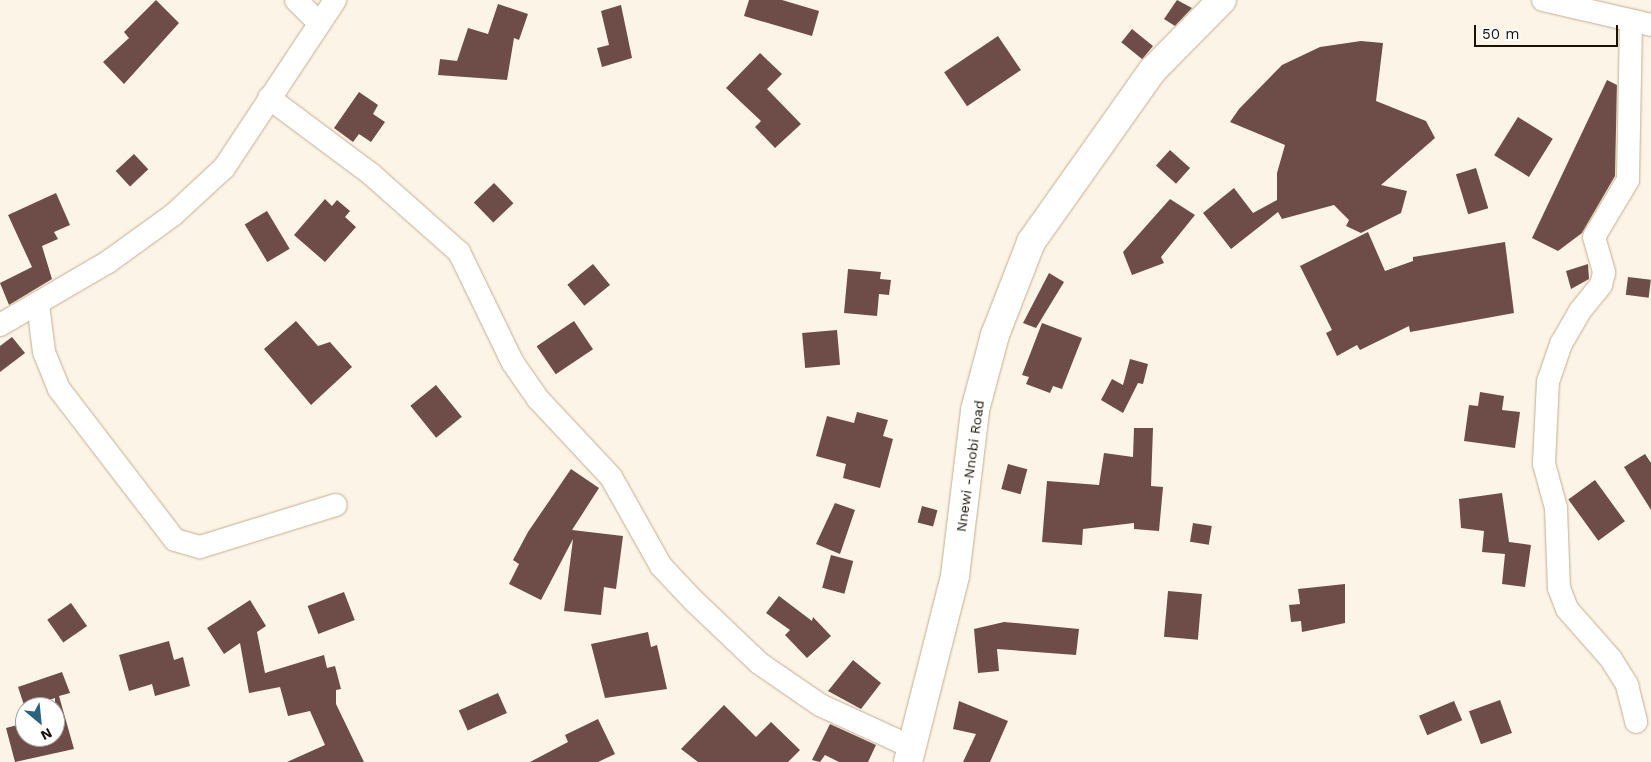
<!DOCTYPE html>
<html>
<head>
<meta charset="utf-8">
<style>
	body { margin:0 }
	#map { position:relative; width:1651px; height:762px; overflow:hidden; background:#fcf4e7; font-family:"Work Sans",sans-serif }
	div>[style] { position:absolute }
	.building>* { inset:0; background:#6e4c47; transform-origin:0 0 }
	.roads { filter:drop-shadow(0 0 1px #c2ae90) drop-shadow(0 0 1px #c2ae90) }
	.street>* { height:22px; margin:-11px; padding:0 11px; transform-origin:11px; border-radius:11px; background:#fff }
	.secondary>* { height:28px; margin:-14px; padding:0 14px; transform-origin:14px; border-radius:14px; background:#fff }
	span { translate:-50% -50%; white-space:nowrap; text-align:center; line-height:1.15; -webkit-text-stroke:5px #fff; paint-order:stroke }
	.street-label { font-size:14px; color:#191207 }
	.north { position:absolute; left:15px; top:697px; width:50px; height:50px; box-sizing:border-box; background:#fff; border:1px solid #a3a09c; border-radius:50%; rotate:152deg; font-size:14px; font-weight:700; line-height:20px; text-align:center; color:#191207 }
	.north::after { content:''; display:block; margin:auto; width:18px; height:22px; background:#2c627e; clip-path:polygon(50% 0,100% 100%,50% 72%,0 100%) }
	.scale { position:absolute; left:1474px; top:25px; width:144px; height:22px; box-sizing:border-box; border:2px solid #191207; border-top:0; padding-left:6px; font-size:15px; line-height:18px; white-space:nowrap; color:#191207; -webkit-text-stroke:4px #fff; paint-order:stroke }
</style>
</head>
<body>
<div id="map">
	<div class="building">
		<i style="clip-path:polygon(156px 0,179px 23px,124px 84px,103px 62px,129px 38px,124px 32px)"></i>
		<i style="clip-path:polygon(749px 0,782px 0,819px 11px,812px 36px,744px 16px)"></i>
		<i style="clip-path:polygon(1177px 0,1192px 8px,1175px 26px,1164px 19px)"></i>
		<i style="clip-path:polygon(498px 4px,528px 14px,519px 40px,514px 38px,507px 80px,438px 75px,440px 59px,457px 61px,468px 28px,488px 34px)"></i>
		<i style="clip-path:polygon(621px 5px,632px 58px,602px 67px,597px 48px,609px 45px,601px 11px)"></i>
		<i style="left:1132px;top:29px;width:27px;height:17px;rotate:39deg"></i>
		<i style="left:998px;top:36px;width:41px;height:65px;rotate:56deg"></i>
		<i style="clip-path:polygon(1361px 41px,1383px 43px,1376px 101px,1426px 121px,1435px 138px,1381px 185px,1407px 191px,1401px 213px,1361px 233px,1346px 226px,1349px 220px,1334px 205px,1282px 219px,1278px 212px,1231px 249px,1203px 213px,1234px 188px,1253px 213px,1277px 200px,1277px 173px,1285px 145px,1230px 122px,1239px 109px,1282px 65px,1320px 47px)"></i>
		<i style="clip-path:polygon(760px 53px,782px 74px,767px 89px,801px 124px,775px 148px,755px 127px,761px 121px,726px 88px)"></i>
		<i style="clip-path:polygon(1607px 80px,1617px 85px,1615px 176px,1582px 233px,1558px 251px,1532px 238px)"></i>
		<i style="clip-path:polygon(359px 92px,378px 105px,373px 114px,385px 122px,371px 142px,359px 134px,353px 142px,334px 128px)"></i>
		<i style="left:1518px;top:117px;width:41px;height:45px;rotate:32deg"></i>
		<i style="left:1170px;top:150px;width:27px;height:21px;rotate:42deg"></i>
		<i style="left:134px;top:154px;width:21px;height:25px;rotate:47deg"></i>
		<i style="left:1476px;top:168px;width:42px;height:21px;rotate:73deg"></i>
		<i style="left:494px;top:183px;width:28px;height:28px;rotate:46deg"></i>
		<i style="clip-path:polygon(56px 193px,70px 225px,54px 232px,58px 239px,42px 246px,52px 279px,9px 305px,0 283px,32px 267px,8px 215px)"></i>
		<i style="clip-path:polygon(325px 199px,332px 206px,337px 200px,350px 211px,345px 217px,356px 227px,325px 262px,294px 235px)"></i>
		<i style="clip-path:polygon(1170px 199px,1195px 215px,1161px 257px,1164px 263px,1132px 275px,1123px 252px)"></i>
		<i style="left:267px;top:211px;width:44px;height:26px;rotate:59deg"></i>
		<i style="clip-path:polygon(1368px 232px,1385px 271px,1413px 261px,1413px 257px,1505px 242px,1514px 313px,1410px 332px,1409px 326px,1360px 350px,1357px 345px,1337px 356px,1326px 333px,1332px 330px,1300px 266px)"></i>
		<i style="left:593px;top:264px;width:27px;height:33px;rotate:51deg"></i>
		<i style="clip-path:polygon(1588px 264px,1589px 279px,1571px 289px,1566px 271px)"></i>
		<i style="clip-path:polygon(848px 269px,881px 272px,880px 279px,891px 280px,889px 295px,879px 294px,877px 316px,844px 313px)"></i>
		<i style="clip-path:polygon(1049px 273px,1064px 282px,1036px 328px,1023px 323px)"></i>
		<i style="left:1628px;top:277px;width:23px;height:18px;rotate:7deg"></i>
		<i style="clip-path:polygon(296px 321px,318px 346px,330px 342px,352px 367px,311px 405px,264px 349px)"></i>
		<i style="left:574px;top:321px;width:34px;height:45px;rotate:56deg"></i>
		<i style="clip-path:polygon(1042px 323px,1082px 338px,1062px 389px,1053px 386px,1050px 393px,1026px 384px,1029px 377px,1022px 375px)"></i>
		<i style="left:837px;top:330px;width:35px;height:35px;rotate:85deg"></i>
		<i style="clip-path:polygon(12px 337px,25px 353px,0 372px,0 346px)"></i>
		<i style="clip-path:polygon(1130px 359px,1148px 364px,1143px 384px,1138px 383px,1123px 413px,1101px 400px,1112px 379px,1123px 385px)"></i>
		<i style="left:436px;top:385px;width:41px;height:33px;rotate:51deg"></i>
		<i style="clip-path:polygon(1480px 392px,1504px 396px,1502px 410px,1520px 412px,1515px 448px,1464px 441px,1469px 405px,1478px 406px)"></i>
		<i style="clip-path:polygon(857px 412px,888px 420px,883px 436px,893px 439px,880px 488px,843px 478px,846px 464px,816px 456px,827px 416px,854px 423px)"></i>
		<i style="clip-path:polygon(1134px 428px,1153px 428px,1151px 486px,1163px 487px,1159px 531px,1134px 529px,1134px 523px,1083px 529px,1082px 545px,1042px 542px,1047px 481px,1099px 485px,1104px 453px,1133px 457px)"></i>
		<i style="clip-path:polygon(1645px 454px,1651px 463px,1651px 510px,1624px 467px)"></i>
		<i style="left:1008px;top:464px;width:20px;height:26px;rotate:15deg"></i>
		<i style="clip-path:polygon(571px 469px,599px 488px,572px 530px,623px 536px,616px 589px,604px 587px,601px 615px,564px 611px,573px 539px,541px 600px,509px 584px,519px 564px,513px 560px,528px 532px)"></i>
		<i style="left:1595px;top:480px;width:51px;height:33px;rotate:54deg"></i>
		<i style="clip-path:polygon(1502px 493px,1509px 542px,1531px 545px,1525px 587px,1502px 584px,1505px 554px,1482px 552px,1484px 531px,1461px 528px,1459px 499px)"></i>
		<i style="clip-path:polygon(835px 503px,855px 510px,840px 554px,816px 544px)"></i>
		<i style="left:922px;top:506px;width:16px;height:17px;rotate:15deg"></i>
		<i style="left:1193px;top:523px;width:19px;height:19px;rotate:9deg"></i>
		<i style="left:831px;top:555px;width:23px;height:34px;rotate:15deg"></i>
		<i style="clip-path:polygon(1345px 584px,1345px 623px,1302px 632px,1301px 621px,1291px 622px,1289px 605px,1300px 604px,1298px 589px)"></i>
		<i style="left:1168px;top:591px;width:34px;height:46px;rotate:5deg"></i>
		<i style="left:344px;top:592px;width:30px;height:39px;rotate:69deg"></i>
		<i style="clip-path:polygon(779px 596px,812px 621px,813px 617px,831px 636px,807px 658px,785px 635px,790px 630px,766px 613px)"></i>
		<i style="clip-path:polygon(250px 600px,266px 626px,257px 632px,265px 673px,324px 655px,327px 668px,335px 666px,341px 689px,336px 690px,336px 704px,364px 762px,287px 762px,325px 745px,310px 711px,288px 716px,280px 687px,249px 693px,240px 643px,224px 654px,207px 628px)"></i>
		<i style="left:71px;top:603px;width:28px;height:29px;rotate:55deg"></i>
		<i style="clip-path:polygon(1004px 622px,1079px 629px,1076px 655px,997px 649px,999px 671px,978px 673px,974px 629px)"></i>
		<i style="clip-path:polygon(648px 632px,651px 647px,657px 645px,667px 689px,605px 698px,591px 644px)"></i>
		<i style="clip-path:polygon(169px 641px,174px 660px,183px 657px,190px 686px,155px 696px,152px 684px,129px 691px,119px 655px)"></i>
		<i style="clip-path:polygon(853px 660px,881px 683px,861px 709px,828px 691px)"></i>
		<i style="clip-path:polygon(62px 672px,70px 693px,59px 696px,74px 749px,15px 762px,6px 728px,25px 723px,25px 737px,55px 737px,55px 698px,25px 708px,18px 687px)"></i>
		<i style="left:498px;top:693px;width:22px;height:43px;rotate:66deg"></i>
		<i style="left:1500px;top:700px;width:35px;height:33px;rotate:70deg"></i>
		<i style="clip-path:polygon(959px 701px,1008px 721px,990px 762px,963px 762px,976px 734px,953px 729px)"></i>
		<i style="left:1454px;top:701px;width:21px;height:38px;rotate:67deg"></i>
		<i style="clip-path:polygon(724px 705px,756px 737px,771px 722px,800px 750px,788px 762px,698px 762px,681px 749px)"></i>
		<i style="clip-path:polygon(598px 719px,615px 754px,598px 762px,530px 762px,568px 742px,565px 735px)"></i>
		<i style="clip-path:polygon(830px 724px,876px 745px,868px 762px,839px 762px,825px 755px,820px 762px,812px 760px)"></i>
	</div>
	<div class="roads">
		<div class="street">
			<i style="left:296px;top:0;width:33px;rotate:45deg"></i>
			<i style="left:1543px;top:0;width:111px;rotate:13deg"></i>
			<i style="left:1631px;top:23px;width:157px;rotate:91.1deg"></i>
			<i style="left:1628px;top:180px;width:66px;rotate:120.8deg"></i>
			<i style="left:1594px;top:237px;width:37px;rotate:74deg"></i>
			<i style="left:1604px;top:273px;width:12px;rotate:104deg"></i>
			<i style="left:1601px;top:285px;width:33px;rotate:129deg"></i>
			<i style="left:1580px;top:311px;width:38px;rotate:120deg"></i>
			<i style="left:1561px;top:344px;width:39px;rotate:109deg"></i>
			<i style="left:1548px;top:381px;width:83px;rotate:92.8deg"></i>
			<i style="left:1544px;top:464px;width:46px;rotate:74.7deg"></i>
			<i style="left:1556px;top:508px;width:80px;rotate:87.9deg"></i>
			<i style="left:1559px;top:588px;width:22px;rotate:69deg"></i>
			<i style="left:1567px;top:609px;width:67px;rotate:48.7deg"></i>
			<i style="left:1611px;top:659px;width:31px;rotate:58deg"></i>
			<i style="left:1627px;top:685px;width:38px;rotate:76deg"></i>
			<i style="left:269px;top:98px;width:127px;rotate:36.7deg"></i>
			<i style="left:371px;top:174px;width:118px;rotate:41.6deg"></i>
			<i style="left:459px;top:252px;width:123px;rotate:64.1deg"></i>
			<i style="left:513px;top:363px;width:44px;rotate:55.2deg"></i>
			<i style="left:538px;top:399px;width:107px;rotate:46.9deg"></i>
			<i style="left:611px;top:477px;width:102px;rotate:60.7deg"></i>
			<i style="left:661px;top:566px;width:48px;rotate:46.7deg"></i>
			<i style="left:694px;top:601px;width:90px;rotate:43.6deg"></i>
			<i style="left:759px;top:663px;width:74px;rotate:34.5deg"></i>
			<i style="left:820px;top:705px;width:103px;rotate:24.6deg"></i>
			<i style="left:38px;top:304px;width:48px;rotate:82.9deg"></i>
			<i style="left:44px;top:352px;width:40px;rotate:68deg"></i>
			<i style="left:59px;top:389px;width:190px;rotate:52.5deg"></i>
			<i style="left:175px;top:540px;width:26px;rotate:16deg"></i>
			<i style="left:200px;top:547px;width:142px;rotate:-17.2deg"></i>
			<i style="left:0;top:325px;width:125px;rotate:-30.3deg"></i>
			<i style="left:108px;top:262px;width:80px;rotate:-35.9deg"></i>
			<i style="left:173px;top:215px;width:69px;rotate:-42.7deg"></i>
			<i style="left:224px;top:168px;width:201px;rotate:-56.5deg"></i>
		</div>
		<div class="secondary">
			<i style="left:908px;top:762px;width:192px;rotate:-75.8deg"></i>
			<i style="left:955px;top:576px;width:167px;rotate:-83.1deg"></i>
			<i style="left:975px;top:410px;width:78px;rotate:-75.1deg"></i>
			<i style="left:995px;top:335px;width:100px;rotate:-68.8deg"></i>
			<i style="left:1031px;top:242px;width:211px;rotate:-54.7deg"></i>
			<i style="left:1153px;top:70px;width:98px;rotate:-45.4deg"></i>
		</div>
	</div>
	<div class="street-label">
		<span style="left:970px;top:466px;rotate:-82deg">Nnewi -Nnobi Road</span>
	</div>
	<div class="north">N</div>
	<div class="scale">50 m</div>
</div>
</body>
</html>
